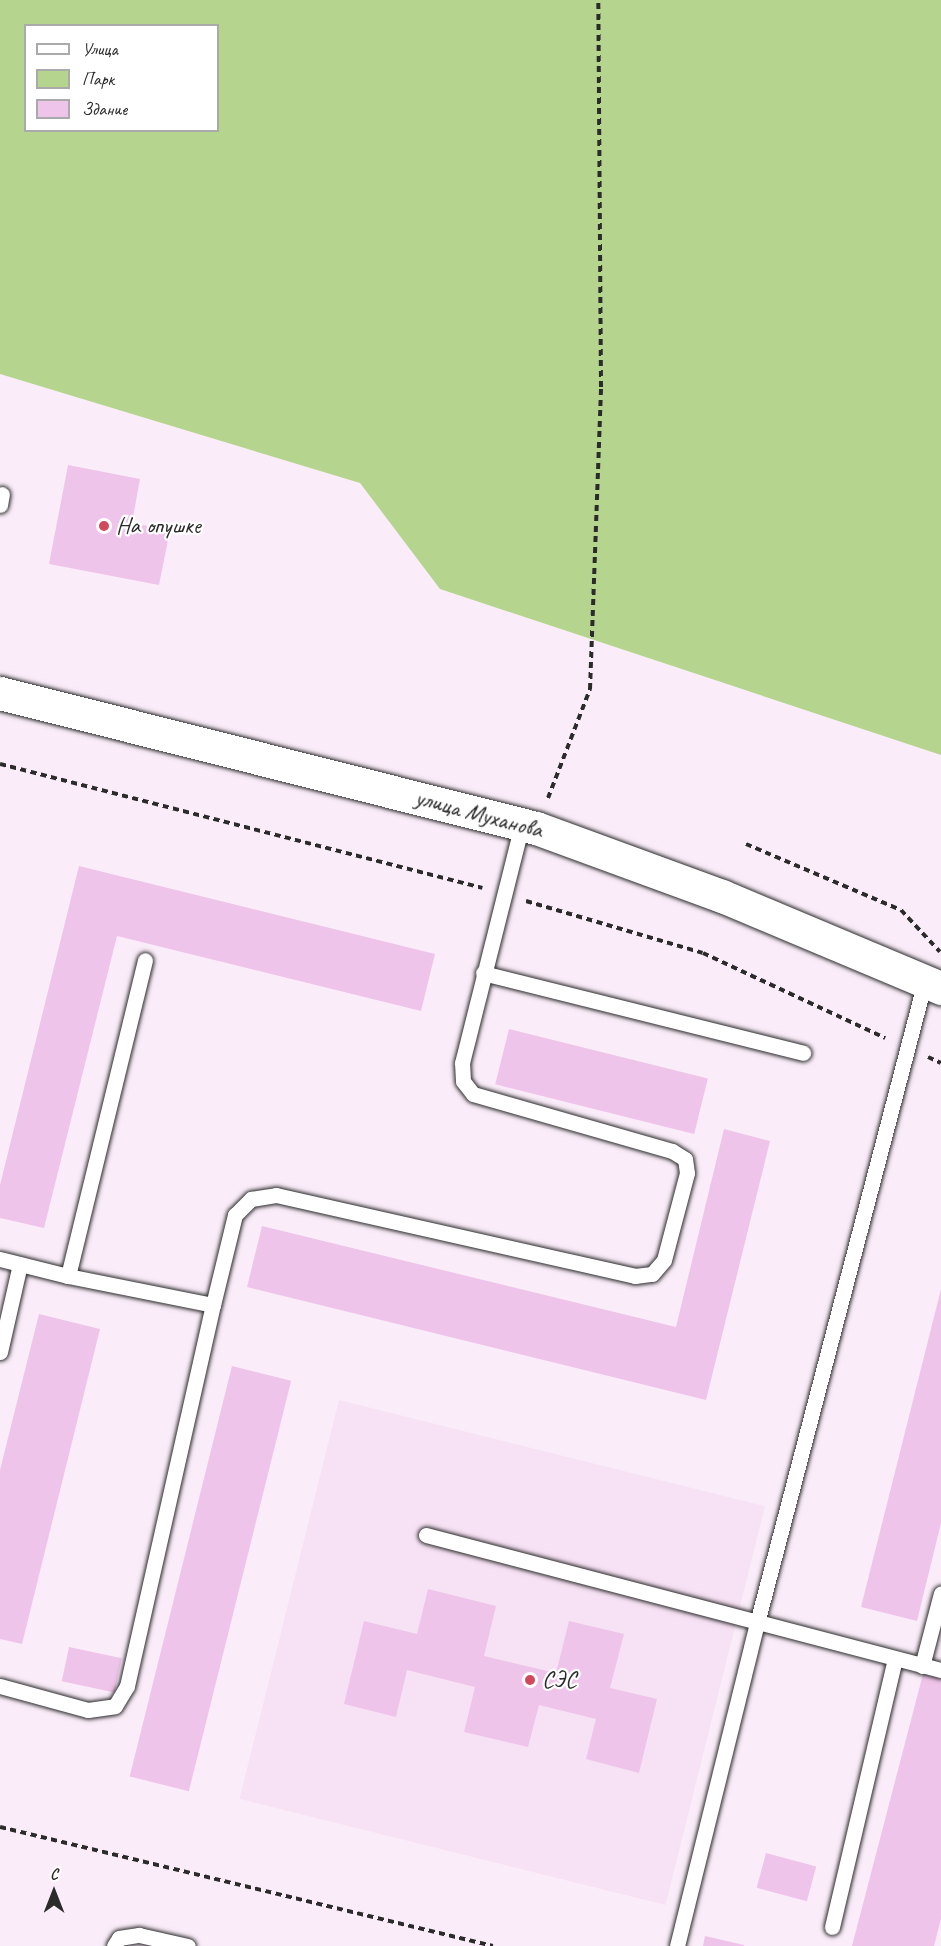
<!DOCTYPE html>
<html>
<head>
<meta charset="utf-8">
<style>
	body { margin:0 }
	#map { position:relative; width:941px; height:1946px; overflow:hidden; background:#faedf9; font-family:Caveat,sans-serif }
	div>[style] { position:absolute }
	.built>* { inset:0; background:#f7e1f4; transform-origin:0 0 }
	.green>* { inset:0; background:#b5d58e }
	.building>* { inset:0; background:#efc4ea; transform-origin:0 0 }
	.path>* { height:4px; margin-top:-2px; transform-origin:0; background:repeating-linear-gradient(90deg,#2b2b2b 0 6px,transparent 0 10.5px) }
	.roads { filter:drop-shadow(0 0 2px #2b2b2b) drop-shadow(0 0 2px #2b2b2b) }
	.service>* { height:15px; margin:-7.5px; padding:0 7.5px; transform-origin:7.5px; border-radius:7.5px; background:#fff }
	.tertiary>* { height:33px; margin:-16.5px; padding:0 16.5px; transform-origin:16.5px; border-radius:16.5px; background:#fff }
	.dots>* { width:16px; height:16px; translate:-50% -50%; box-sizing:border-box; border:3px solid #fff; border-radius:50% }
	span { translate:-50% -50%; white-space:nowrap; text-align:center; line-height:1.15; -webkit-text-stroke:4.5px #fff; paint-order:stroke }
	.poi-label { font-size:24px; color:#2b2b2b }
	.left { translate:0 -50%; text-align:left }
	.street-label { font-size:24px; color:#2b2b2b }
	.legend { position:absolute; left:24px; top:24px; width:195px; height:108px; box-sizing:border-box; background:#fff; border:2px solid #aaa; margin:0; padding:8px 10px; list-style:none; font-size:18px; color:#2b2b2b }
	.legend li { display:flex; align-items:center; gap:12px; height:30px }
	.legend b { width:30px; border:2px solid #aaa }
	.north { position:absolute; left:24px; top:1862px; width:60px; height:60px; -webkit-text-stroke:4px #fff; paint-order:stroke; rotate:0deg; font-size:16px; font-weight:700; line-height:24px; text-align:center; color:#2b2b2b }
	.north::after { content:''; display:block; margin:auto; width:21px; height:27px; background:#2b2b2b; clip-path:polygon(50% 0,100% 100%,50% 72%,0 100%) }
</style>
</head>
<body>
<div id="map">
	<div class="built">
		<i style="left:339px;top:1400px;width:439px;height:411px;rotate:14deg"></i>
	</div>
	<div class="green">
		<i style="clip-path:polygon(evenodd,0 0,941px 0,941px 755px,440px 589px,360px 483px,0 374px,0 0,26px 26px,218px 26px,218px 130px,26px 130px,26px 26px)"></i>
	</div>
	<div class="building">
		<i style="clip-path:polygon(68px 465px,140px 479px,132px 523px,170px 530px,159px 585px,49px 564px)"></i>
		<i style="clip-path:polygon(79px 866px,435px 954px,421px 1011px,117px 936px,44px 1228px,0 1218px,0 1185px)"></i>
		<i style="left:509px;top:1029px;width:205px;height:57px;rotate:14deg"></i>
		<i style="clip-path:polygon(724px 1129px,770px 1141px,706px 1400px,247px 1287px,262px 1226px,676px 1327px)"></i>
		<i style="clip-path:polygon(941px 1289px,941px 1523px,917px 1621px,861px 1607px)"></i>
		<i style="clip-path:polygon(39px 1314px,100px 1329px,22px 1644px,0 1639px,0 1470px)"></i>
		<i style="left:232px;top:1366px;width:61px;height:423px;rotate:14deg"></i>
		<i style="clip-path:polygon(428px 1589px,496px 1606px,484px 1656px,556px 1673px,569px 1621px,624px 1634px,610px 1688px,657px 1699px,639px 1773px,586px 1759px,596px 1719px,539px 1705px,528px 1747px,464px 1732px,475px 1687px,407px 1670px,396px 1717px,344px 1704px,364px 1621px,417px 1634px)"></i>
		<i style="left:69px;top:1647px;width:54px;height:35px;rotate:12deg"></i>
		<i style="clip-path:polygon(923px 1674px,941px 1679px,941px 1919px,934px 1946px,852px 1946px)"></i>
		<i style="left:766px;top:1853px;width:52px;height:36px;rotate:15deg"></i>
		<i style="clip-path:polygon(705px 1936px,744px 1945px,744px 1946px,703px 1946px)"></i>
	</div>
	<div class="path">
		<i style="left:0;top:764px;width:498px;rotate:14.4deg"></i>
		<i style="left:548px;top:798px;width:117px;rotate:-68.9deg"></i>
		<i style="left:590px;top:689px;width:302px;rotate:-87.9deg"></i>
		<i style="left:601px;top:387px;width:387px;rotate:-90.4deg"></i>
		<i style="left:746px;top:844px;width:168px;rotate:23.1deg"></i>
		<i style="left:901px;top:910px;width:57px;rotate:47.1deg"></i>
		<i style="left:526px;top:901px;width:184px;rotate:16.4deg"></i>
		<i style="left:703px;top:953px;width:201px;rotate:25deg"></i>
		<i style="left:928px;top:1057px;width:14px;rotate:25deg"></i>
		<i style="left:0;top:1827px;width:507px;rotate:13.57deg"></i>
	</div>
	<div class="roads">
		<div class="service">
			<i style="left:0;top:505px;width:11px;rotate:-80deg"></i>
			<i style="left:483px;top:973px;width:330px;rotate:14deg"></i>
			<i style="left:0;top:1259px;width:70px;rotate:14deg"></i>
			<i style="left:68px;top:1276px;width:325px;rotate:-76.3deg"></i>
			<i style="left:68px;top:1276px;width:148px;rotate:11.3deg"></i>
			<i style="left:213px;top:1305px;width:93px;rotate:-76.3deg"></i>
			<i style="left:235px;top:1215px;width:23px;rotate:-45deg"></i>
			<i style="left:251px;top:1199px;width:25px;rotate:-9deg"></i>
			<i style="left:276px;top:1195px;width:368px;rotate:12.7deg"></i>
			<i style="left:635px;top:1276px;width:17px;rotate:-7deg"></i>
			<i style="left:652px;top:1274px;width:18px;rotate:-49deg"></i>
			<i style="left:664px;top:1260px;width:90px;rotate:-75.2deg"></i>
			<i style="left:687px;top:1173px;width:14px;rotate:-98deg"></i>
			<i style="left:685px;top:1159px;width:15px;rotate:-148deg"></i>
			<i style="left:672px;top:1151px;width:207px;rotate:-164deg"></i>
			<i style="left:473px;top:1094px;width:16px;rotate:-128deg"></i>
			<i style="left:463px;top:1081px;width:18px;rotate:-93deg"></i>
			<i style="left:462px;top:1063px;width:246px;rotate:-75.9deg"></i>
			<i style="left:0;top:1352px;width:90px;rotate:-77.2deg"></i>
			<i style="left:426px;top:1535px;width:532px;rotate:14.69deg"></i>
			<i style="left:922px;top:1666px;width:75px;rotate:-75.4deg"></i>
			<i style="left:0;top:1686px;width:91px;rotate:15.3deg"></i>
			<i style="left:88px;top:1710px;width:27px;rotate:-8deg"></i>
			<i style="left:115px;top:1706px;width:23px;rotate:-59deg"></i>
			<i style="left:127px;top:1686px;width:391px;rotate:-77.3deg"></i>
			<i style="left:832px;top:1927px;width:275px;rotate:-76.8deg"></i>
			<i style="left:114px;top:1946px;width:9px;rotate:-58deg"></i>
			<i style="left:119px;top:1938px;width:20px;rotate:-9deg"></i>
			<i style="left:139px;top:1935px;width:50px;rotate:12.7deg"></i>
			<i style="left:677px;top:1946px;width:333px;rotate:-76.1deg"></i>
			<i style="left:757px;top:1623px;width:664px;rotate:-75.34deg"></i>
		</div>
		<div class="tertiary">
			<i style="left:0;top:693px;width:553px;rotate:14.14deg"></i>
			<i style="left:536px;top:828px;width:198px;rotate:20.1deg"></i>
			<i style="left:722px;top:896px;width:238px;rotate:22.8deg"></i>
		</div>
	</div>
	<div class="dots">
		<i style="left:104px;top:526px;background:#d1495b"></i>
		<i style="left:530px;top:1680px;background:#d1495b"></i>
	</div>
	<div class="poi-label">
		<span class="left" style="left:116px;top:526px">На опушке</span>
		<span class="left" style="left:542px;top:1680px">СЭС</span>
	</div>
	<div class="street-label">
		<span style="left:479px;top:814px;rotate:15deg">улица Муханова</span>
	</div>
	<ul class="legend">
	<li><b style="height:8px;background:#fff"></b>Улица</li>
	<li><b style="height:16px;background:#b5d58e"></b>Парк</li>
	<li><b style="height:16px;background:#efc4ea"></b>Здание</li>
	</ul>
	<div class="north">С</div>
</div>
</body>
</html>
